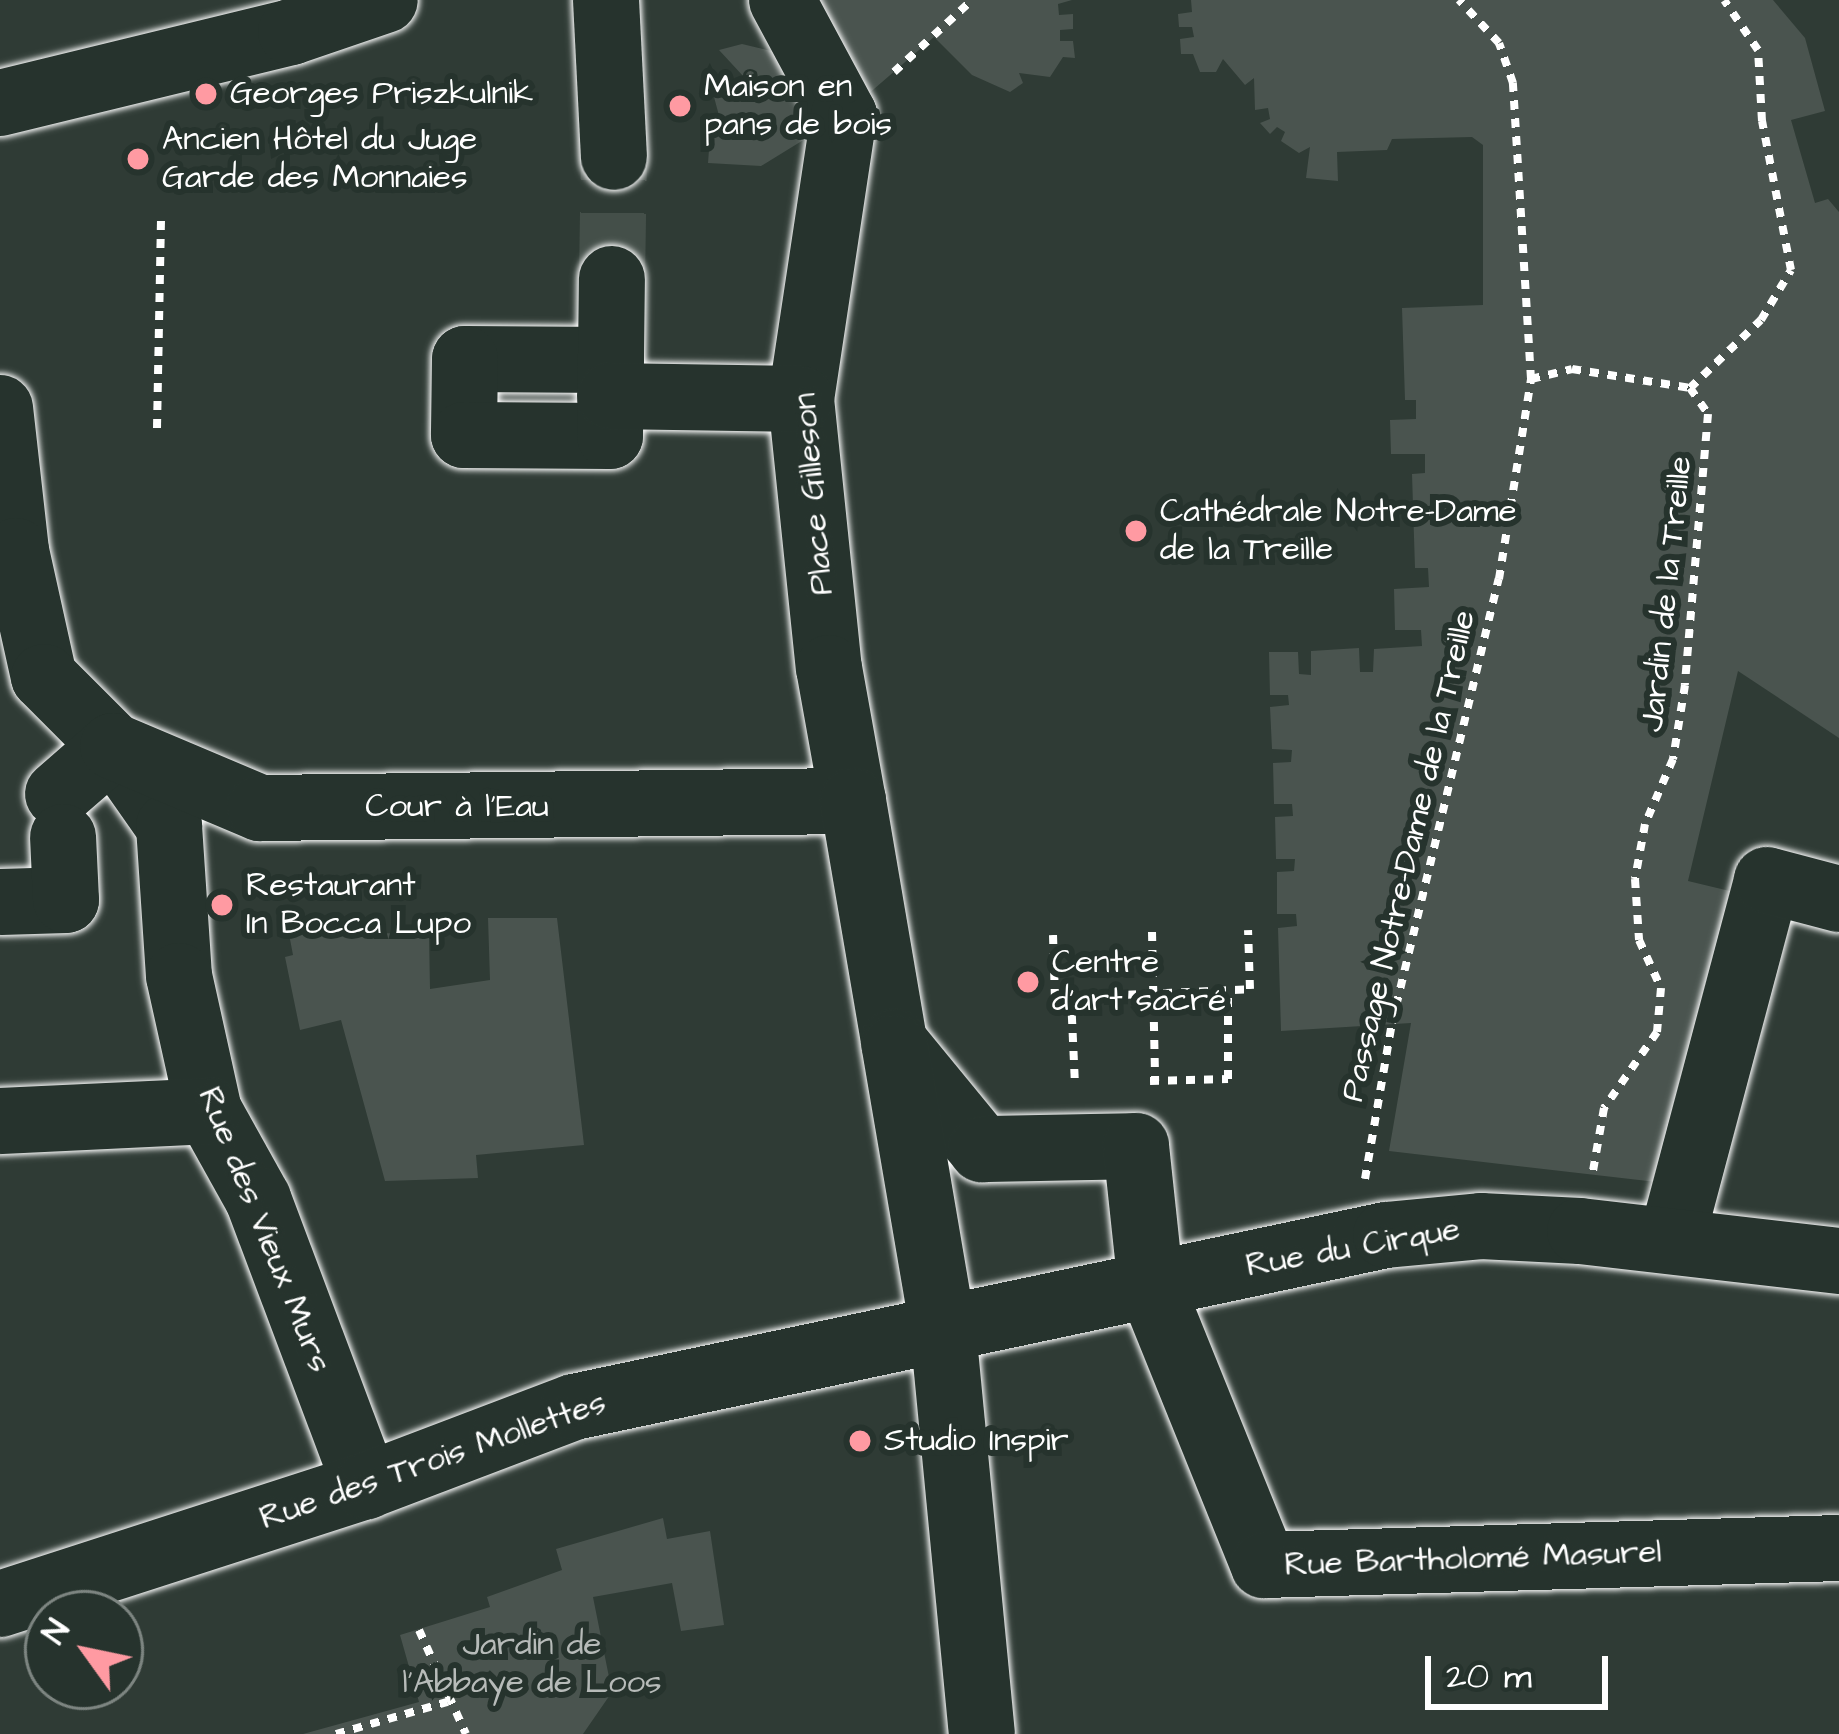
<!DOCTYPE html>
<html>
<head>
<meta charset="utf-8">
<style>
	body { margin:0 }
	#map { position:relative; width:1839px; height:1734px; overflow:hidden; background:#2f3b35; font-family:"Architects Daughter",sans-serif }
	div>[style] { position:absolute }
	.green>* { inset:0; background:#4a544f }
	.minor-tunnel>* { height:66px; margin-top:-33px; transform-origin:0; background:repeating-linear-gradient(90deg,#444f49 0 66px,transparent 0 99px) }
	.path>* { height:8px; margin-top:-4px; transform-origin:0; background:repeating-linear-gradient(90deg,#fff 0 9px,transparent 0 18px) }
	.roads { filter:drop-shadow(0 0 3px #fff) drop-shadow(0 0 3px #fff) }
	.minor>* { height:66px; margin:-33px; padding:0 33px; transform-origin:33px; border-radius:33px; background:#26332d }
	.dots>* { width:33px; height:33px; translate:-50% -50%; box-sizing:border-box; border:6px solid #26332d; border-radius:50% }
	span { translate:-50% -50%; white-space:nowrap; text-align:center; line-height:1.15; -webkit-text-stroke:12px #26332d; paint-order:stroke }
	.poi-label { font-size:33px; color:#fff }
	.left { translate:0 -50%; text-align:left }
	.street-label { font-size:33px; color:#fff }
	.park-label { font-size:33px; color:#b7bbb9 }
	.north { position:absolute; left:24px; top:1590px; width:120px; height:120px; box-sizing:border-box; background:#26332d; border:3px solid #7d8581; border-radius:50%; rotate:303deg; font-size:33px; font-weight:700; line-height:48px; text-align:center; color:#fff }
	.north::after { content:''; display:block; margin:auto; width:42px; height:54px; background:#ff9aa2; clip-path:polygon(50% 0,100% 100%,50% 72%,0 100%) }
	.scale { position:absolute; left:1425px; top:1656px; width:183px; height:54px; box-sizing:border-box; border:6px solid #fff; border-top:0; padding-left:15px; font-size:36px; line-height:42px; white-space:nowrap; color:#fff; -webkit-text-stroke:9px #26332d; paint-order:stroke }
</style>
</head>
<body>
<div id="map">
	<div class="green">
		<i style="clip-path:polygon(798px 0,1072px 0,1058px 4px,1059px 15px,1073px 14px,1073px 29px,1060px 30px,1060px 41px,1073px 41px,1075px 58px,1063px 57px,1050px 77px,1019px 73px,1023px 83px,1010px 92px,972px 75px,934px 37px,844px 115px,761px 166px,708px 163px,711px 123px,721px 123px,714px 97px,756px 101px,756px 90px,719px 50px,742px 44px,775px 52px)"></i>
		<i style="clip-path:polygon(1191px 0,1773px 0,1805px 38px,1825px 111px,1791px 120px,1815px 203px,1828px 199px,1839px 212px,1839px 738px,1738px 671px,1688px 881px,1738px 893px,1665px 1183px,1389px 1151px,1411px 1023px,1281px 1031px,1278px 928px,1297px 926px,1296px 914px,1277px 914px,1277px 872px,1294px 871px,1295px 859px,1276px 859px,1275px 817px,1293px 816px,1292px 804px,1274px 804px,1273px 763px,1291px 762px,1292px 750px,1272px 749px,1270px 707px,1289px 705px,1288px 695px,1270px 695px,1269px 652px,1298px 652px,1299px 674px,1311px 675px,1311px 651px,1359px 648px,1360px 672px,1373px 672px,1374px 649px,1422px 646px,1421px 630px,1395px 630px,1394px 589px,1429px 587px,1428px 568px,1415px 568px,1412px 474px,1425px 473px,1425px 454px,1391px 454px,1390px 420px,1416px 419px,1416px 400px,1405px 400px,1402px 308px,1483px 305px,1483px 145px,1472px 137px,1392px 139px,1387px 150px,1337px 152px,1338px 181px,1306px 178px,1310px 147px,1299px 153px,1281px 141px,1285px 132px,1277px 127px,1270px 134px,1260px 123px,1270px 119px,1268px 108px,1255px 110px,1254px 78px,1245px 85px,1223px 59px,1216px 72px,1200px 72px,1193px 54px,1181px 54px,1180px 39px,1194px 37px,1192px 27px,1179px 27px,1178px 14px,1192px 12px)"></i>
		<i style="clip-path:polygon(488px 918px,557px 918px,584px 1145px,476px 1155px,478px 1178px,385px 1181px,341px 1020px,300px 1030px,285px 957px,293px 955px,289px 934px,429px 933px,430px 989px,490px 980px)"></i>
		<i style="clip-path:polygon(663px 1518px,667px 1539px,710px 1531px,724px 1625px,681px 1631px,672px 1583px,593px 1597px,612px 1692px,583px 1734px,303px 1734px,419px 1702px,400px 1635px,490px 1607px,487px 1597px,562px 1570px,556px 1549px)"></i>
	</div>
	<div class="minor-tunnel">
		<i style="left:612px;top:279px;width:122px;rotate:-89.1deg"></i>
	</div>
	<div class="path">
		<i style="left:894px;top:72px;width:106px;rotate:-42.7deg"></i>
		<i style="left:1531px;top:379px;width:42px;rotate:-13.7deg"></i>
		<i style="left:1572px;top:369px;width:120px;rotate:9.1deg"></i>
		<i style="left:1690px;top:388px;width:32px;rotate:55deg"></i>
		<i style="left:1708px;top:414px;width:272px;rotate:94.9deg"></i>
		<i style="left:1685px;top:685px;width:75px;rotate:99.2deg"></i>
		<i style="left:1673px;top:759px;width:71px;rotate:113.3deg"></i>
		<i style="left:1645px;top:824px;width:56px;rotate:100.3deg"></i>
		<i style="left:1635px;top:879px;width:61px;rotate:86.2deg"></i>
		<i style="left:1639px;top:940px;width:53px;rotate:65.4deg"></i>
		<i style="left:1661px;top:988px;width:44px;rotate:95.2deg"></i>
		<i style="left:1657px;top:1032px;width:93px;rotate:124.9deg"></i>
		<i style="left:1604px;top:1108px;width:64px;rotate:99.9deg"></i>
		<i style="left:1690px;top:388px;width:98px;rotate:-43.8deg"></i>
		<i style="left:1761px;top:320px;width:58px;rotate:-59deg"></i>
		<i style="left:1791px;top:270px;width:152px;rotate:-101deg"></i>
		<i style="left:1762px;top:121px;width:71px;rotate:-93.2deg"></i>
		<i style="left:1758px;top:50px;width:60px;rotate:-124.2deg"></i>
		<i style="left:157px;top:428px;width:213px;rotate:-88.9deg"></i>
		<i style="left:1152px;top:932px;width:149px;rotate:88.8deg"></i>
		<i style="left:1053px;top:935px;width:63px;rotate:88.2deg"></i>
		<i style="left:1055px;top:998px;width:195px;rotate:-2.6deg"></i>
		<i style="left:1250px;top:989px;width:59px;rotate:-91.9deg"></i>
		<i style="left:1071px;top:997px;width:87px;rotate:87.4deg"></i>
		<i style="left:1150px;top:1081px;width:78px;rotate:-1.5deg"></i>
		<i style="left:1228px;top:1079px;width:89px;rotate:-90deg"></i>
		<i style="left:1365px;top:1179px;width:158px;rotate:-80.2deg"></i>
		<i style="left:1392px;top:1023px;width:457px;rotate:-76.5deg"></i>
		<i style="left:1499px;top:579px;width:203px;rotate:-80.9deg"></i>
		<i style="left:1531px;top:379px;width:297px;rotate:-93.5deg"></i>
		<i style="left:1513px;top:83px;width:42px;rotate:-109.3deg"></i>
		<i style="left:1499px;top:43px;width:59px;rotate:-132.9deg"></i>
		<i style="left:419px;top:1630px;width:114px;rotate:65.7deg"></i>
		<i style="left:336px;top:1734px;width:116px;rotate:-16.1deg"></i>
	</div>
	<div class="roads">
		<div class="minor">
			<i style="left:606px;top:0;width:157px;rotate:87.1deg"></i>
			<i style="left:782px;top:0;width:131px;rotate:61.7deg"></i>
			<i style="left:844px;top:115px;width:287px;rotate:98.6deg"></i>
			<i style="left:801px;top:399px;width:270px;rotate:84.1deg"></i>
			<i style="left:829px;top:668px;width:135px;rotate:79.8deg"></i>
			<i style="left:0;top:103px;width:300px;rotate:-13.7deg"></i>
			<i style="left:291px;top:32px;width:99px;rotate:-18.8deg"></i>
			<i style="left:611px;top:360px;width:146px;rotate:-179.6deg"></i>
			<i style="left:465px;top:359px;width:76px;rotate:90.8deg"></i>
			<i style="left:464px;top:435px;width:146px;rotate:0.4deg"></i>
			<i style="left:610px;top:436px;width:157px;rotate:-89.3deg"></i>
			<i style="left:610px;top:396px;width:191px;rotate:0.9deg"></i>
			<i style="left:0;top:408px;width:144px;rotate:83.6deg"></i>
			<i style="left:16px;top:551px;width:129px;rotate:77.5deg"></i>
			<i style="left:44px;top:677px;width:98px;rotate:45deg"></i>
			<i style="left:113px;top:746px;width:98px;rotate:55deg"></i>
			<i style="left:169px;top:826px;width:150px;rotate:86.2deg"></i>
			<i style="left:179px;top:976px;width:138px;rotate:77.5deg"></i>
			<i style="left:209px;top:1111px;width:101px;rotate:60.9deg"></i>
			<i style="left:258px;top:1199px;width:307px;rotate:69.4deg"></i>
			<i style="left:58px;top:794px;width:73px;rotate:-41.1deg"></i>
			<i style="left:113px;top:746px;width:160px;rotate:22.9deg"></i>
			<i style="left:260px;top:808px;width:593px;rotate:-0.68deg"></i>
			<i style="left:853px;top:801px;width:244px;rotate:80.3deg"></i>
			<i style="left:894px;top:1042px;width:139px;rotate:50.6deg"></i>
			<i style="left:982px;top:1149px;width:154px;rotate:-1.1deg"></i>
			<i style="left:1136px;top:1146px;width:141px;rotate:83.9deg"></i>
			<i style="left:1151px;top:1286px;width:301px;rotate:68deg"></i>
			<i style="left:1264px;top:1565px;width:575px;rotate:-1.69deg"></i>
			<i style="left:1px;top:902px;width:65px;rotate:-1.8deg"></i>
			<i style="left:66px;top:900px;width:63px;rotate:-92.7deg"></i>
			<i style="left:895px;top:1048px;width:286px;rotate:80.3deg"></i>
			<i style="left:943px;top:1330px;width:406px;rotate:84.5deg"></i>
			<i style="left:0;top:1121px;width:209px;rotate:-2.7deg"></i>
			<i style="left:1672px;top:1238px;width:370px;rotate:-75.1deg"></i>
			<i style="left:1767px;top:880px;width:74px;rotate:14.8deg"></i>
			<i style="left:0;top:1604px;width:385px;rotate:-17.9deg"></i>
			<i style="left:366px;top:1486px;width:222px;rotate:-20.8deg"></i>
			<i style="left:574px;top:1407px;width:830px;rotate:-11.96deg"></i>
			<i style="left:1386px;top:1235px;width:95px;rotate:-5.4deg"></i>
			<i style="left:1481px;top:1226px;width:99px;rotate:2.9deg"></i>
			<i style="left:1580px;top:1231px;width:261px;rotate:6.6deg"></i>
		</div>
	</div>
	<div class="dots">
		<i style="left:206px;top:94px;background:#ff9aa2"></i>
		<i style="left:680px;top:106px;background:#ff9aa2"></i>
		<i style="left:138px;top:159px;background:#ff9aa2"></i>
		<i style="left:1136px;top:531px;background:#ff9aa2"></i>
		<i style="left:222px;top:905px;background:#ff9aa2"></i>
		<i style="left:1028px;top:982px;background:#ff9aa2"></i>
		<i style="left:860px;top:1441px;background:#ff9aa2"></i>
	</div>
	<div class="poi-label">
		<span class="left" style="left:704px;top:106px">Maison en<br>pans de bois</span>
		<span class="left" style="left:230px;top:94px">Georges Priszkulnik</span>
		<span class="left" style="left:162px;top:159px">Ancien Hôtel du Juge<br>Garde des Monnaies</span>
		<span class="left" style="left:1160px;top:531px">Cathédrale Notre-Dame<br>de la Treille</span>
		<span class="left" style="left:246px;top:905px">Restaurant<br>In Bocca Lupo</span>
		<span class="left" style="left:1052px;top:982px">Centre<br>d'art sacré</span>
		<span class="left" style="left:884px;top:1441px">Studio Inspir</span>
	</div>
	<div class="street-label">
		<span style="left:814px;top:494px;rotate:-95deg">Place Gilleson</span>
		<span style="left:1667px;top:594px;rotate:-84deg">Jardin de la Treille</span>
		<span style="left:457px;top:807px">Cour à l'Eau</span>
		<span style="left:1409px;top:856px;rotate:-77deg">Passage Notre-Dame de la Treille</span>
		<span style="left:264px;top:1230px;rotate:68deg">Rue des Vieux Murs</span>
		<span style="left:1353px;top:1248px;rotate:-10deg">Rue du Cirque</span>
		<span style="left:433px;top:1461px;rotate:-19deg">Rue des Trois Mollettes</span>
		<span style="left:1473px;top:1559px;rotate:-2deg">Rue Bartholomé Masurel</span>
	</div>
	<div class="park-label">
		<span style="left:532px;top:1664px">Jardin de<br>l'Abbaye de Loos</span>
	</div>
	<div class="north">N</div>
	<div class="scale">20 m</div>
</div>
</body>
</html>
